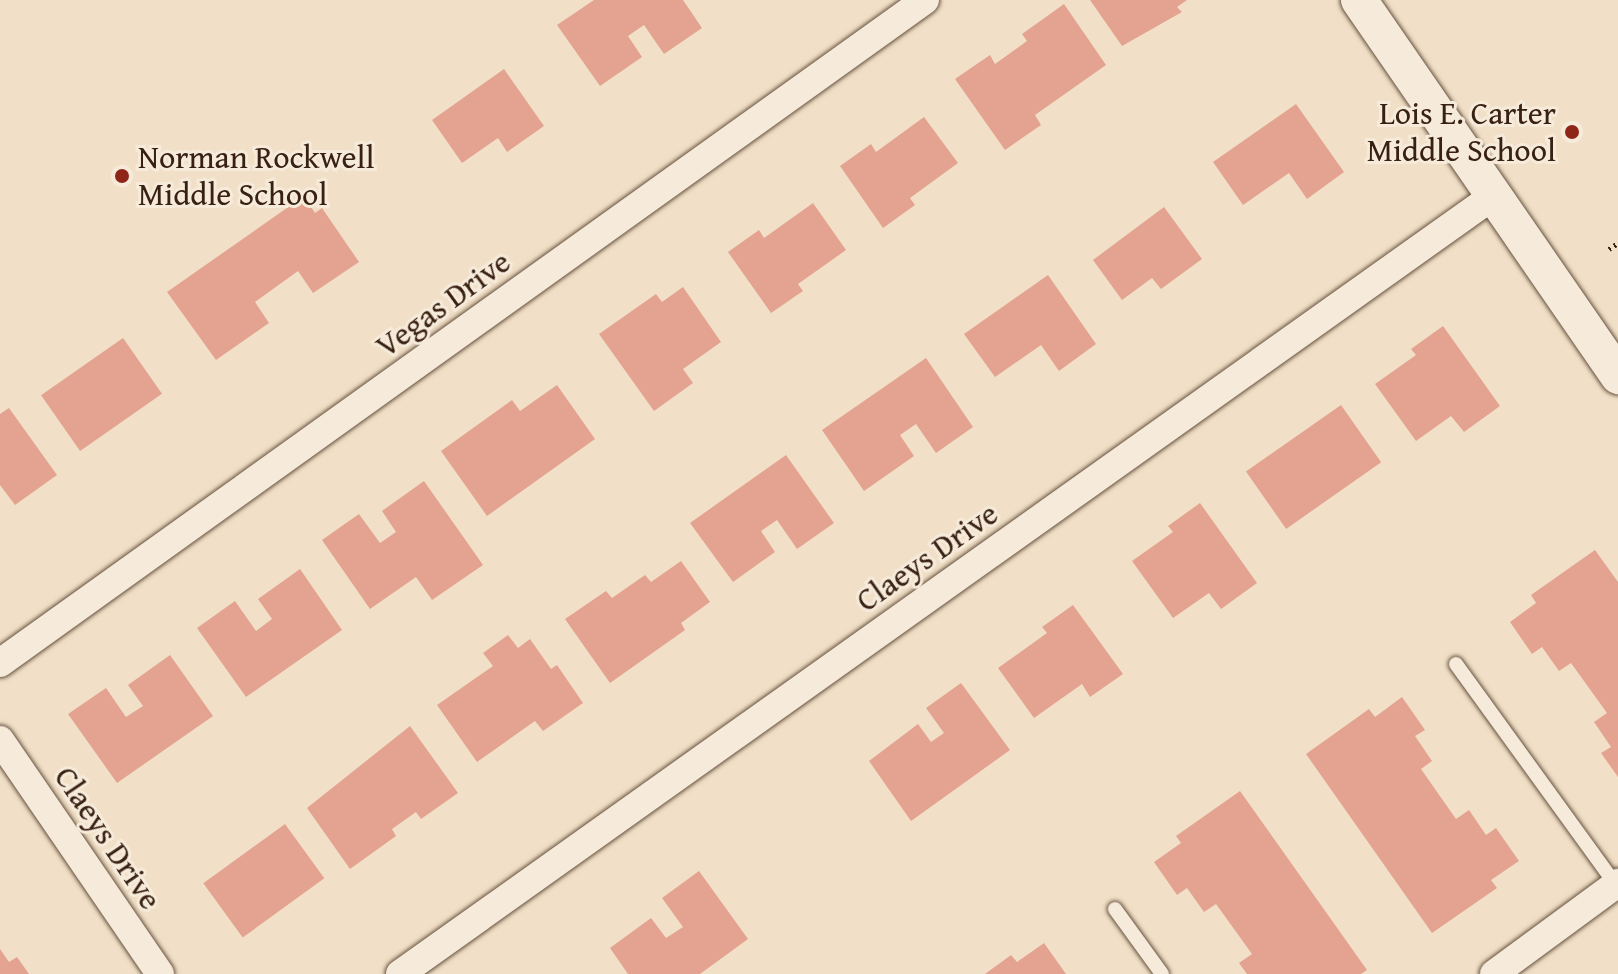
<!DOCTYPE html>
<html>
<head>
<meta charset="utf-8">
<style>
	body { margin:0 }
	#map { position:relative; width:1618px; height:974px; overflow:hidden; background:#f1e0c7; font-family:"Gentium Book Plus",serif }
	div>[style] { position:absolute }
	.building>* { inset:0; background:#e3a390; transform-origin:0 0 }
	.path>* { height:5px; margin-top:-2.5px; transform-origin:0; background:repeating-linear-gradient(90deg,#392112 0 2px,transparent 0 6px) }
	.roads { filter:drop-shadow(0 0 2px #67513f) drop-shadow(0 0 2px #67513f) }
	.service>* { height:14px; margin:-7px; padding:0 7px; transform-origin:7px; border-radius:7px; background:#f6ebdb }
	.minor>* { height:28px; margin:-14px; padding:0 14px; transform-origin:14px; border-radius:14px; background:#f6ebdb }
	.tertiary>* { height:36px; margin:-18px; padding:0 18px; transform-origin:18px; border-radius:18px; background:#f6ebdb }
	.dots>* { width:22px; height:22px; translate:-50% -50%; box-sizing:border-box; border:4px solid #f6ebdb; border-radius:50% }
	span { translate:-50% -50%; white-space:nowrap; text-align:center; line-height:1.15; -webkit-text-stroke:6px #f6ebdb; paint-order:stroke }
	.poi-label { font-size:32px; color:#392112 }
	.right { translate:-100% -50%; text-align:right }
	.left { translate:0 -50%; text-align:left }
	.street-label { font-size:32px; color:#392112 }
</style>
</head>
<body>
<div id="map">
	<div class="building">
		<i style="clip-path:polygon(594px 0,683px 0,702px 28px,664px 54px,644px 25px,628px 36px,642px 57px,600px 86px,557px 25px)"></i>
		<i style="clip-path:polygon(1090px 0,1187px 0,1177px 7px,1182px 12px,1122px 46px)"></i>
		<i style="clip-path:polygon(1064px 4px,1106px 65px,1035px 115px,1041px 125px,1005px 150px,955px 79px,990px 55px,995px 64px,1027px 41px,1022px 34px)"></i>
		<i style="clip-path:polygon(504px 69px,544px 126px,507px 152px,498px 138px,462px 163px,432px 120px)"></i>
		<i style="clip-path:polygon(1296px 104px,1344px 172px,1307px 199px,1289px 173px,1243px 205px,1213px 162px)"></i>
		<i style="clip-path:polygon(924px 117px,958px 163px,910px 198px,915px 205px,883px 228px,840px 166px,871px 144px,876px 152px)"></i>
		<i style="clip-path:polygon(304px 196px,315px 213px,322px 208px,359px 262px,313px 293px,298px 271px,255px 302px,269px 323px,216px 360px,167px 292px)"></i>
		<i style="clip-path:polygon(813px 203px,846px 250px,798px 284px,803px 291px,771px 313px,728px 252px,759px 230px,764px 238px)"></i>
		<i style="clip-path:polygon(1164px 207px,1202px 259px,1161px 289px,1152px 278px,1122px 300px,1093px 260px)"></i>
		<i style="clip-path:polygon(1048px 275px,1096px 344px,1059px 371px,1041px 345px,995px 377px,964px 334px)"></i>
		<i style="clip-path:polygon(683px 287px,721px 342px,683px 369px,693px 383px,654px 411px,599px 334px,656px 294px,662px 302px)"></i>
		<i style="clip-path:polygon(1443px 326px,1500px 406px,1464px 432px,1451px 416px,1416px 441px,1375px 384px,1416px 355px,1411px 349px)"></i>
		<i style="left:123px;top:338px;width:68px;height:100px;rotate:55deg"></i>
		<i style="clip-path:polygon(926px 358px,973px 427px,936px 453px,916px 424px,900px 435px,914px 456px,864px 491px,822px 430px)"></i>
		<i style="clip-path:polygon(557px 385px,595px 439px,487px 516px,441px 451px,512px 400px,520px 411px)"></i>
		<i style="left:1341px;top:405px;width:70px;height:116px;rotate:55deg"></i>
		<i style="clip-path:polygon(9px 408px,57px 475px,15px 505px,0 485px,0 414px)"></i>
		<i style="clip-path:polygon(786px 455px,834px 523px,797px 549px,777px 520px,761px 531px,775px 552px,733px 582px,690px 523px)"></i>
		<i style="clip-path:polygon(424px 481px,483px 565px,432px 600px,416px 577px,370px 609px,322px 540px,359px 514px,380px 543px,396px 532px,382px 511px)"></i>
		<i style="clip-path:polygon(1200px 503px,1257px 583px,1221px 609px,1209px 593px,1173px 618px,1132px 561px,1173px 532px,1168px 526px)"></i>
		<i style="clip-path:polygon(1595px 550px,1618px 582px,1618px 777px,1601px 753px,1611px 747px,1594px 722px,1607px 713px,1571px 663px,1559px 671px,1542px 647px,1532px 654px,1510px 622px,1536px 603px,1531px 595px)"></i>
		<i style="clip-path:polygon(681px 561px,710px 602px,681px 623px,685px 630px,610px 683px,565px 619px,606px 591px,612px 598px,645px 575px,651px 582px)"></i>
		<i style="clip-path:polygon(300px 569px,342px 630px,246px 697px,197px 628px,235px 601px,256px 631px,272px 619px,258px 599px)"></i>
		<i style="clip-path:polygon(1073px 605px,1123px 674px,1090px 697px,1082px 684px,1034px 718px,998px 668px,1047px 633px,1042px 627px)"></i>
		<i style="clip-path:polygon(508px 635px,518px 648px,530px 639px,551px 669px,557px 665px,583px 703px,543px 731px,535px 721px,477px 762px,437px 705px,493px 666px,483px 653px)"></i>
		<i style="clip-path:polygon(170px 655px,213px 716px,117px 783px,68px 714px,106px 688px,126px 717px,143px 706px,128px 685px)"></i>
		<i style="clip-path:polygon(961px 683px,1010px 750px,911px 821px,869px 761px,918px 724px,931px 742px,944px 733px,926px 708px)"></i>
		<i style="clip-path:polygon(1402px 697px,1425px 730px,1415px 736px,1432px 761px,1421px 769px,1456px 819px,1469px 810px,1486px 835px,1496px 828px,1519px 861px,1491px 880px,1497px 888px,1432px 933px,1306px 754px,1369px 709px,1375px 717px)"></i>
		<i style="clip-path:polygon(410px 726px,458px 793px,421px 819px,416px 812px,392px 829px,396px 836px,350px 869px,307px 808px)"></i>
		<i style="clip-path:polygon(1240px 791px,1367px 970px,1361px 974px,1247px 974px,1239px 963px,1252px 954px,1216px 904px,1204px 912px,1187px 888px,1177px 895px,1154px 862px,1181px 843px,1176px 836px)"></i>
		<i style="left:285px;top:824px;width:67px;height:101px;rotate:54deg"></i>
		<i style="clip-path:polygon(699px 871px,748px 939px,700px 974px,628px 974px,610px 948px,651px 918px,666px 938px,683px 927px,662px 898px)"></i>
		<i style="clip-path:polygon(1044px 943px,1066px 974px,985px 974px,1011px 955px,1017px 962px)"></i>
		<i style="clip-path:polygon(0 949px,9px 962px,17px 957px,29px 974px,0 974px)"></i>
	</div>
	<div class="path">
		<i style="left:1609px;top:249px;width:11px;rotate:-34deg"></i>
	</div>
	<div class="roads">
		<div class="service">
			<i style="left:1456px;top:664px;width:276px;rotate:54.1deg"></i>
			<i style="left:1115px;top:909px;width:80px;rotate:54.1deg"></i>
		</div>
		<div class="minor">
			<i style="left:0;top:663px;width:1138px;rotate:-35.63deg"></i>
			<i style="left:0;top:740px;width:283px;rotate:55.6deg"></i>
			<i style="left:400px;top:974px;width:1342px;rotate:-35.44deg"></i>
			<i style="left:1494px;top:974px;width:154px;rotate:-36.3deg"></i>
		</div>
		<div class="tertiary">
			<i style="left:1359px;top:0;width:457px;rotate:55.4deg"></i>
		</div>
	</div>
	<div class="dots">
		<i style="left:1572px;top:132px;background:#8f2418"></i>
		<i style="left:122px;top:176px;background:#8f2418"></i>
	</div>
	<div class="poi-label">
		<span class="right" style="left:1556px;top:132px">Lois E. Carter<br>Middle School</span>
		<span class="left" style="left:138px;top:176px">Norman Rockwell<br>Middle School</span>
	</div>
	<div class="street-label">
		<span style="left:443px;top:304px;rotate:-36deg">Vegas Drive</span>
		<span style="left:927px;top:557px;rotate:-35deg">Claeys Drive</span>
		<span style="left:108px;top:838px;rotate:56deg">Claeys Drive</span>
	</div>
</div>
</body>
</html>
